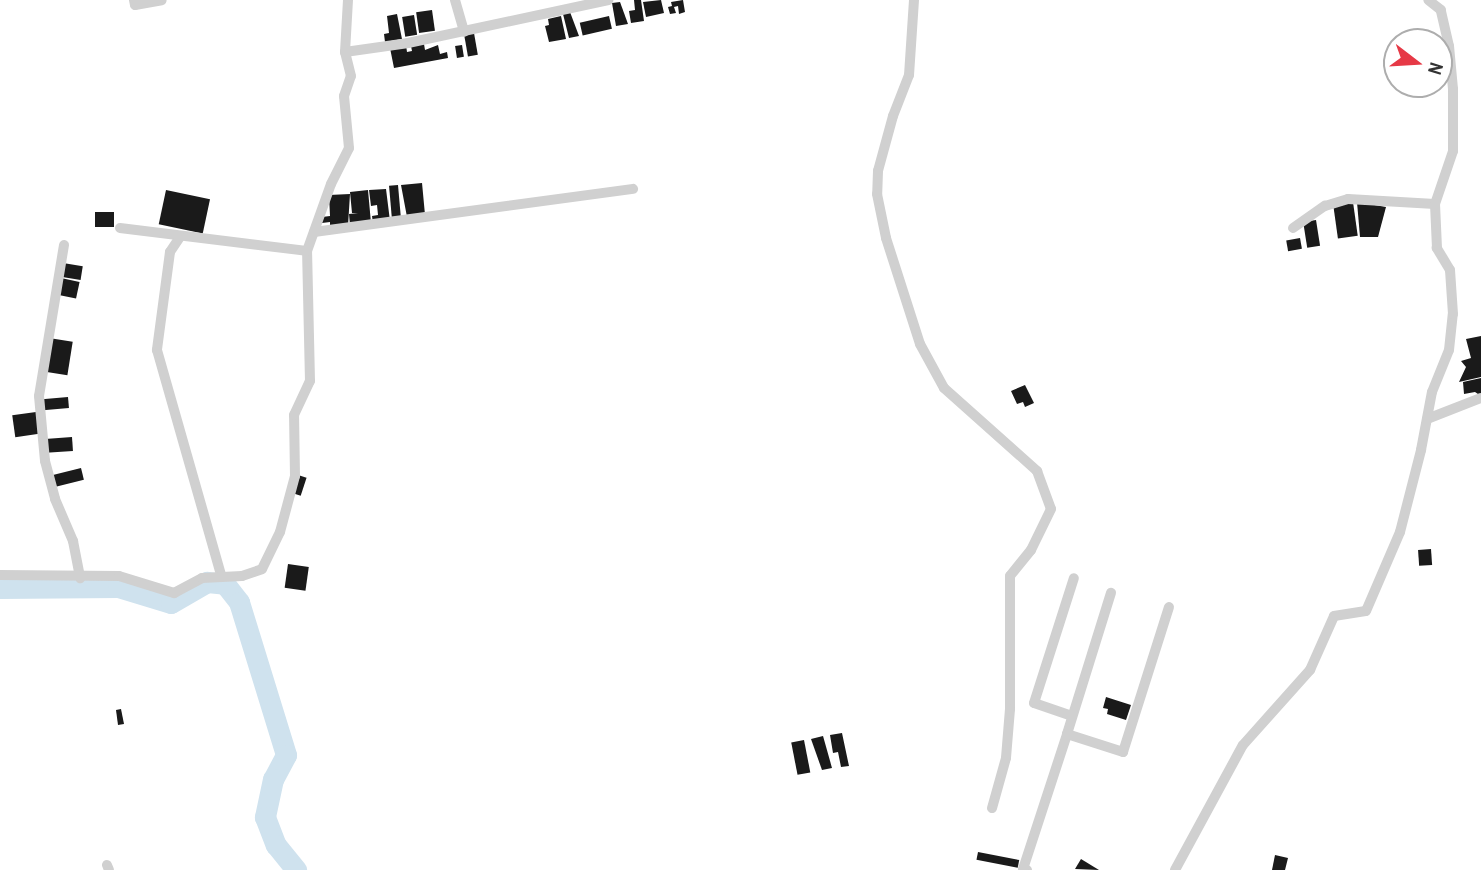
<!DOCTYPE html>
<html>
<head>
<meta charset="utf-8">
<style>
	body { margin:0 }
	#map { position:relative; width:1481px; height:870px; overflow:hidden; background:#fff; font-family:"Archivo Narrow",sans-serif }
	div>[style] { position:absolute }
	.river>* { height:21px; margin:-10.5px; padding:0 10.5px; transform-origin:10.5px; border-radius:10.5px; background:#cfe2ee }
	.building>* { inset:0; background:#1a1a1a; transform-origin:0 0 }
	.street>* { height:10px; margin:-5px; padding:0 5px; transform-origin:5px; border-radius:5px; background:#d0d0d0 }
	span { translate:-50% -50%; white-space:nowrap; text-align:center; line-height:1.15; -webkit-text-stroke:7px #fff; paint-order:stroke }
	.north { position:absolute; left:1383px; top:28px; width:70px; height:70px; box-sizing:border-box; background:#fff; border:2px solid #adadad; border-radius:50%; rotate:107deg; font-size:19px; font-weight:700; line-height:28px; text-align:center; color:#333 }
	.north::after { content:''; display:block; margin:auto; width:24px; height:32px; background:#e63946; clip-path:polygon(50% 0,100% 100%,50% 72%,0 100%) }
</style>
</head>
<body>
<div id="map">
	<div class="river">
		<i style="left:0;top:588px;width:118px;rotate:-0.5deg"></i>
		<i style="left:118px;top:587px;width:55px;rotate:16.8deg"></i>
		<i style="left:171px;top:603px;width:42px;rotate:-30.3deg"></i>
		<i style="left:207px;top:582px;width:18px;rotate:6deg"></i>
		<i style="left:225px;top:584px;width:23px;rotate:52deg"></i>
		<i style="left:239px;top:602px;width:160px;rotate:72.9deg"></i>
		<i style="left:286px;top:755px;width:27px;rotate:118deg"></i>
		<i style="left:273px;top:779px;width:39px;rotate:102deg"></i>
		<i style="left:265px;top:817px;width:30px;rotate:69deg"></i>
		<i style="left:276px;top:845px;width:32px;rotate:51deg"></i>
	</div>
	<div class="building">
		<i style="clip-path:polygon(634px 0,641px 0,644px 21px,631px 23px,629px 11px,635px 10px)"></i>
		<i style="clip-path:polygon(661px 0,664px 13px,646px 17px,643px 2px)"></i>
		<i style="clip-path:polygon(683px 0,685px 12px,679px 14px,678px 6px,674px 7px,676px 13px,670px 14px,668px 7px,672px 6px,671px 2px)"></i>
		<i style="clip-path:polygon(620px 2px,628px 24px,616px 26px,612px 3px)"></i>
		<i style="left:432px;top:10px;width:21px;height:16px;rotate:82deg"></i>
		<i style="clip-path:polygon(570px 12px,579px 36px,569px 38px,563px 14px)"></i>
		<i style="clip-path:polygon(397px 14px,402px 39px,385px 42px,384px 34px,389px 33px,387px 16px)"></i>
		<i style="left:414px;top:15px;width:20px;height:12px;rotate:81deg"></i>
		<i style="clip-path:polygon(561px 16px,566px 39px,549px 42px,545px 26px,549px 25px,548px 19px)"></i>
		<i style="left:609px;top:16px;width:13px;height:30px;rotate:77deg"></i>
		<i style="left:474px;top:33px;width:22px;height:10px;rotate:80deg"></i>
		<i style="clip-path:polygon(424px 44px,425px 50px,438px 45px,440px 54px,447px 52px,448px 58px,394px 68px,390px 48px,406px 45px,407px 52px,412px 51px,411px 46px)"></i>
		<i style="left:462px;top:45px;width:12px;height:7px;rotate:81deg"></i>
		<i style="clip-path:polygon(422px 183px,425px 215px,407px 217px,401px 185px)"></i>
		<i style="left:398px;top:185px;width:33px;height:9px;rotate:85deg"></i>
		<i style="clip-path:polygon(386px 189px,390px 221px,373px 223px,372px 216px,378px 215px,377px 205px,371px 206px,369px 190px)"></i>
		<i style="left:166px;top:190px;width:45px;height:35px;rotate:12deg"></i>
		<i style="clip-path:polygon(368px 190px,371px 223px,350px 225px,349px 214px,358px 213px,352px 213px,350px 192px)"></i>
		<i style="clip-path:polygon(350px 194px,348px 226px,330px 227px,330px 222px,322px 223px,322px 217px,330px 216px,329px 195px)"></i>
		<i style="left:1353px;top:202px;width:34px;height:20px;rotate:82deg"></i>
		<i style="clip-path:polygon(1357px 202px,1386px 207px,1378px 237px,1360px 237px)"></i>
		<i style="left:95px;top:212px;width:19px;height:15px"></i>
		<i style="left:1316px;top:220px;width:26px;height:13px;rotate:81deg"></i>
		<i style="left:1300px;top:238px;width:11px;height:14px;rotate:80deg"></i>
		<i style="left:63px;top:263px;width:20px;height:14px;rotate:9deg"></i>
		<i style="left:61px;top:278px;width:19px;height:17px;rotate:12deg"></i>
		<i style="clip-path:polygon(1481px 336px,1481px 377px,1459px 382px,1466px 367px,1461px 361px,1471px 358px,1466px 339px)"></i>
		<i style="left:49px;top:338px;width:24px;height:34px;rotate:9deg"></i>
		<i style="clip-path:polygon(1481px 378px,1481px 396px,1475px 392px,1464px 394px,1463px 382px)"></i>
		<i style="clip-path:polygon(1025px 385px,1034px 403px,1025px 407px,1023px 402px,1017px 404px,1011px 391px)"></i>
		<i style="left:68px;top:397px;width:11px;height:26px;rotate:85deg"></i>
		<i style="left:36px;top:412px;width:22px;height:24px;rotate:82deg"></i>
		<i style="left:72px;top:437px;width:14px;height:27px;rotate:86deg"></i>
		<i style="left:81px;top:468px;width:12px;height:30px;rotate:76deg"></i>
		<i style="left:298px;top:475px;width:9px;height:19px;rotate:18deg"></i>
		<i style="left:1431px;top:549px;width:16px;height:13px;rotate:86deg"></i>
		<i style="left:288px;top:564px;width:21px;height:24px;rotate:8deg"></i>
		<i style="clip-path:polygon(1106px 697px,1131px 705px,1126px 720px,1107px 714px,1108px 709px,1103px 708px)"></i>
		<i style="clip-path:polygon(121px 709px,124px 724px,118px 725px,116px 710px)"></i>
		<i style="clip-path:polygon(842px 733px,849px 766px,841px 767px,838px 752px,833px 753px,830px 735px)"></i>
		<i style="clip-path:polygon(823px 736px,832px 768px,822px 770px,811px 739px)"></i>
		<i style="left:804px;top:740px;width:33px;height:13px;rotate:79deg"></i>
		<i style="left:978px;top:852px;width:42px;height:8px;rotate:11deg"></i>
		<i style="clip-path:polygon(1275px 855px,1288px 858px,1285px 870px,1272px 870px)"></i>
		<i style="clip-path:polygon(1081px 859px,1099px 870px,1075px 869px)"></i>
	</div>
	<div class="street">
		<i style="left:134px;top:0;width:5px;rotate:79deg"></i>
		<i style="left:135px;top:5px;width:27px;rotate:-10deg"></i>
		<i style="left:455px;top:0;width:33px;rotate:74deg"></i>
		<i style="left:914px;top:0;width:75px;rotate:93.8deg"></i>
		<i style="left:909px;top:75px;width:44px;rotate:111.3deg"></i>
		<i style="left:893px;top:116px;width:57px;rotate:105.3deg"></i>
		<i style="left:878px;top:171px;width:23px;rotate:92deg"></i>
		<i style="left:877px;top:194px;width:45px;rotate:78.4deg"></i>
		<i style="left:886px;top:238px;width:111px;rotate:72.2deg"></i>
		<i style="left:920px;top:344px;width:50px;rotate:61.4deg"></i>
		<i style="left:944px;top:388px;width:125px;rotate:41.7deg"></i>
		<i style="left:1037px;top:471px;width:40px;rotate:69.8deg"></i>
		<i style="left:1051px;top:509px;width:46px;rotate:116deg"></i>
		<i style="left:1031px;top:550px;width:33px;rotate:129deg"></i>
		<i style="left:1010px;top:576px;width:133px;rotate:90deg"></i>
		<i style="left:1010px;top:709px;width:49px;rotate:94.7deg"></i>
		<i style="left:1006px;top:758px;width:52px;rotate:105.6deg"></i>
		<i style="left:345px;top:52px;width:64px;rotate:-8.1deg"></i>
		<i style="left:408px;top:43px;width:205px;rotate:-12.1deg"></i>
		<i style="left:120px;top:228px;width:188px;rotate:7deg"></i>
		<i style="left:1293px;top:228px;width:39px;rotate:-35deg"></i>
		<i style="left:1325px;top:206px;width:24px;rotate:-17deg"></i>
		<i style="left:1348px;top:199px;width:87px;rotate:3.3deg"></i>
		<i style="left:314px;top:232px;width:322px;rotate:-7.7deg"></i>
		<i style="left:180px;top:237px;width:18px;rotate:124deg"></i>
		<i style="left:170px;top:252px;width:99px;rotate:97.6deg"></i>
		<i style="left:157px;top:350px;width:234px;rotate:74.1deg"></i>
		<i style="left:64px;top:245px;width:153px;rotate:99.4deg"></i>
		<i style="left:39px;top:396px;width:65px;rotate:84.7deg"></i>
		<i style="left:45px;top:461px;width:39px;rotate:75deg"></i>
		<i style="left:55px;top:499px;width:46px;rotate:66.8deg"></i>
		<i style="left:73px;top:541px;width:38px;rotate:79deg"></i>
		<i style="left:1427px;top:419px;width:58px;rotate:-21.3deg"></i>
		<i style="left:0;top:575px;width:119px;rotate:0.5deg"></i>
		<i style="left:119px;top:576px;width:58px;rotate:17.2deg"></i>
		<i style="left:174px;top:593px;width:32px;rotate:-28deg"></i>
		<i style="left:202px;top:578px;width:40px;rotate:-2.9deg"></i>
		<i style="left:242px;top:576px;width:21px;rotate:-19deg"></i>
		<i style="left:262px;top:569px;width:41px;rotate:-64.1deg"></i>
		<i style="left:280px;top:532px;width:58px;rotate:-75deg"></i>
		<i style="left:295px;top:476px;width:61px;rotate:-90.9deg"></i>
		<i style="left:294px;top:415px;width:38px;rotate:-65deg"></i>
		<i style="left:310px;top:381px;width:130px;rotate:-91.3deg"></i>
		<i style="left:307px;top:251px;width:71px;rotate:-70.3deg"></i>
		<i style="left:331px;top:184px;width:40px;rotate:-63.4deg"></i>
		<i style="left:349px;top:148px;width:52px;rotate:-95.5deg"></i>
		<i style="left:344px;top:96px;width:21px;rotate:-71deg"></i>
		<i style="left:351px;top:76px;width:25px;rotate:-104deg"></i>
		<i style="left:345px;top:52px;width:52px;rotate:-86.7deg"></i>
		<i style="left:1072px;top:716px;width:40px;rotate:-161.1deg"></i>
		<i style="left:1034px;top:703px;width:131px;rotate:-72.3deg"></i>
		<i style="left:1067px;top:734px;width:148px;rotate:-72.7deg"></i>
		<i style="left:107px;top:865px;width:5px;rotate:68deg"></i>
		<i style="left:1027px;top:870px;width:4px;rotate:-166deg"></i>
		<i style="left:1023px;top:869px;width:142px;rotate:-71.9deg"></i>
		<i style="left:1067px;top:734px;width:59px;rotate:17.8deg"></i>
		<i style="left:1123px;top:752px;width:152px;rotate:-72.4deg"></i>
		<i style="left:1175px;top:870px;width:142px;rotate:-61.5deg"></i>
		<i style="left:1243px;top:745px;width:101px;rotate:-48.2deg"></i>
		<i style="left:1310px;top:670px;width:59px;rotate:-66deg"></i>
		<i style="left:1334px;top:616px;width:32px;rotate:-9deg"></i>
		<i style="left:1366px;top:611px;width:86px;rotate:-66.7deg"></i>
		<i style="left:1400px;top:532px;width:85px;rotate:-75.6deg"></i>
		<i style="left:1421px;top:450px;width:59px;rotate:-79.3deg"></i>
		<i style="left:1432px;top:392px;width:45px;rotate:-68deg"></i>
		<i style="left:1449px;top:350px;width:36px;rotate:-84deg"></i>
		<i style="left:1453px;top:314px;width:44px;rotate:-93.9deg"></i>
		<i style="left:1450px;top:270px;width:26px;rotate:-121deg"></i>
		<i style="left:1437px;top:248px;width:44px;rotate:-92.6deg"></i>
		<i style="left:1435px;top:204px;width:56px;rotate:-71.2deg"></i>
		<i style="left:1453px;top:151px;width:62px;rotate:-90deg"></i>
		<i style="left:1453px;top:89px;width:43px;rotate:-95.3deg"></i>
		<i style="left:1449px;top:46px;width:37px;rotate:-103deg"></i>
		<i style="left:1441px;top:10px;width:16px;rotate:-142deg"></i>
	</div>
	<div class="north">N</div>
</div>
</body>
</html>
